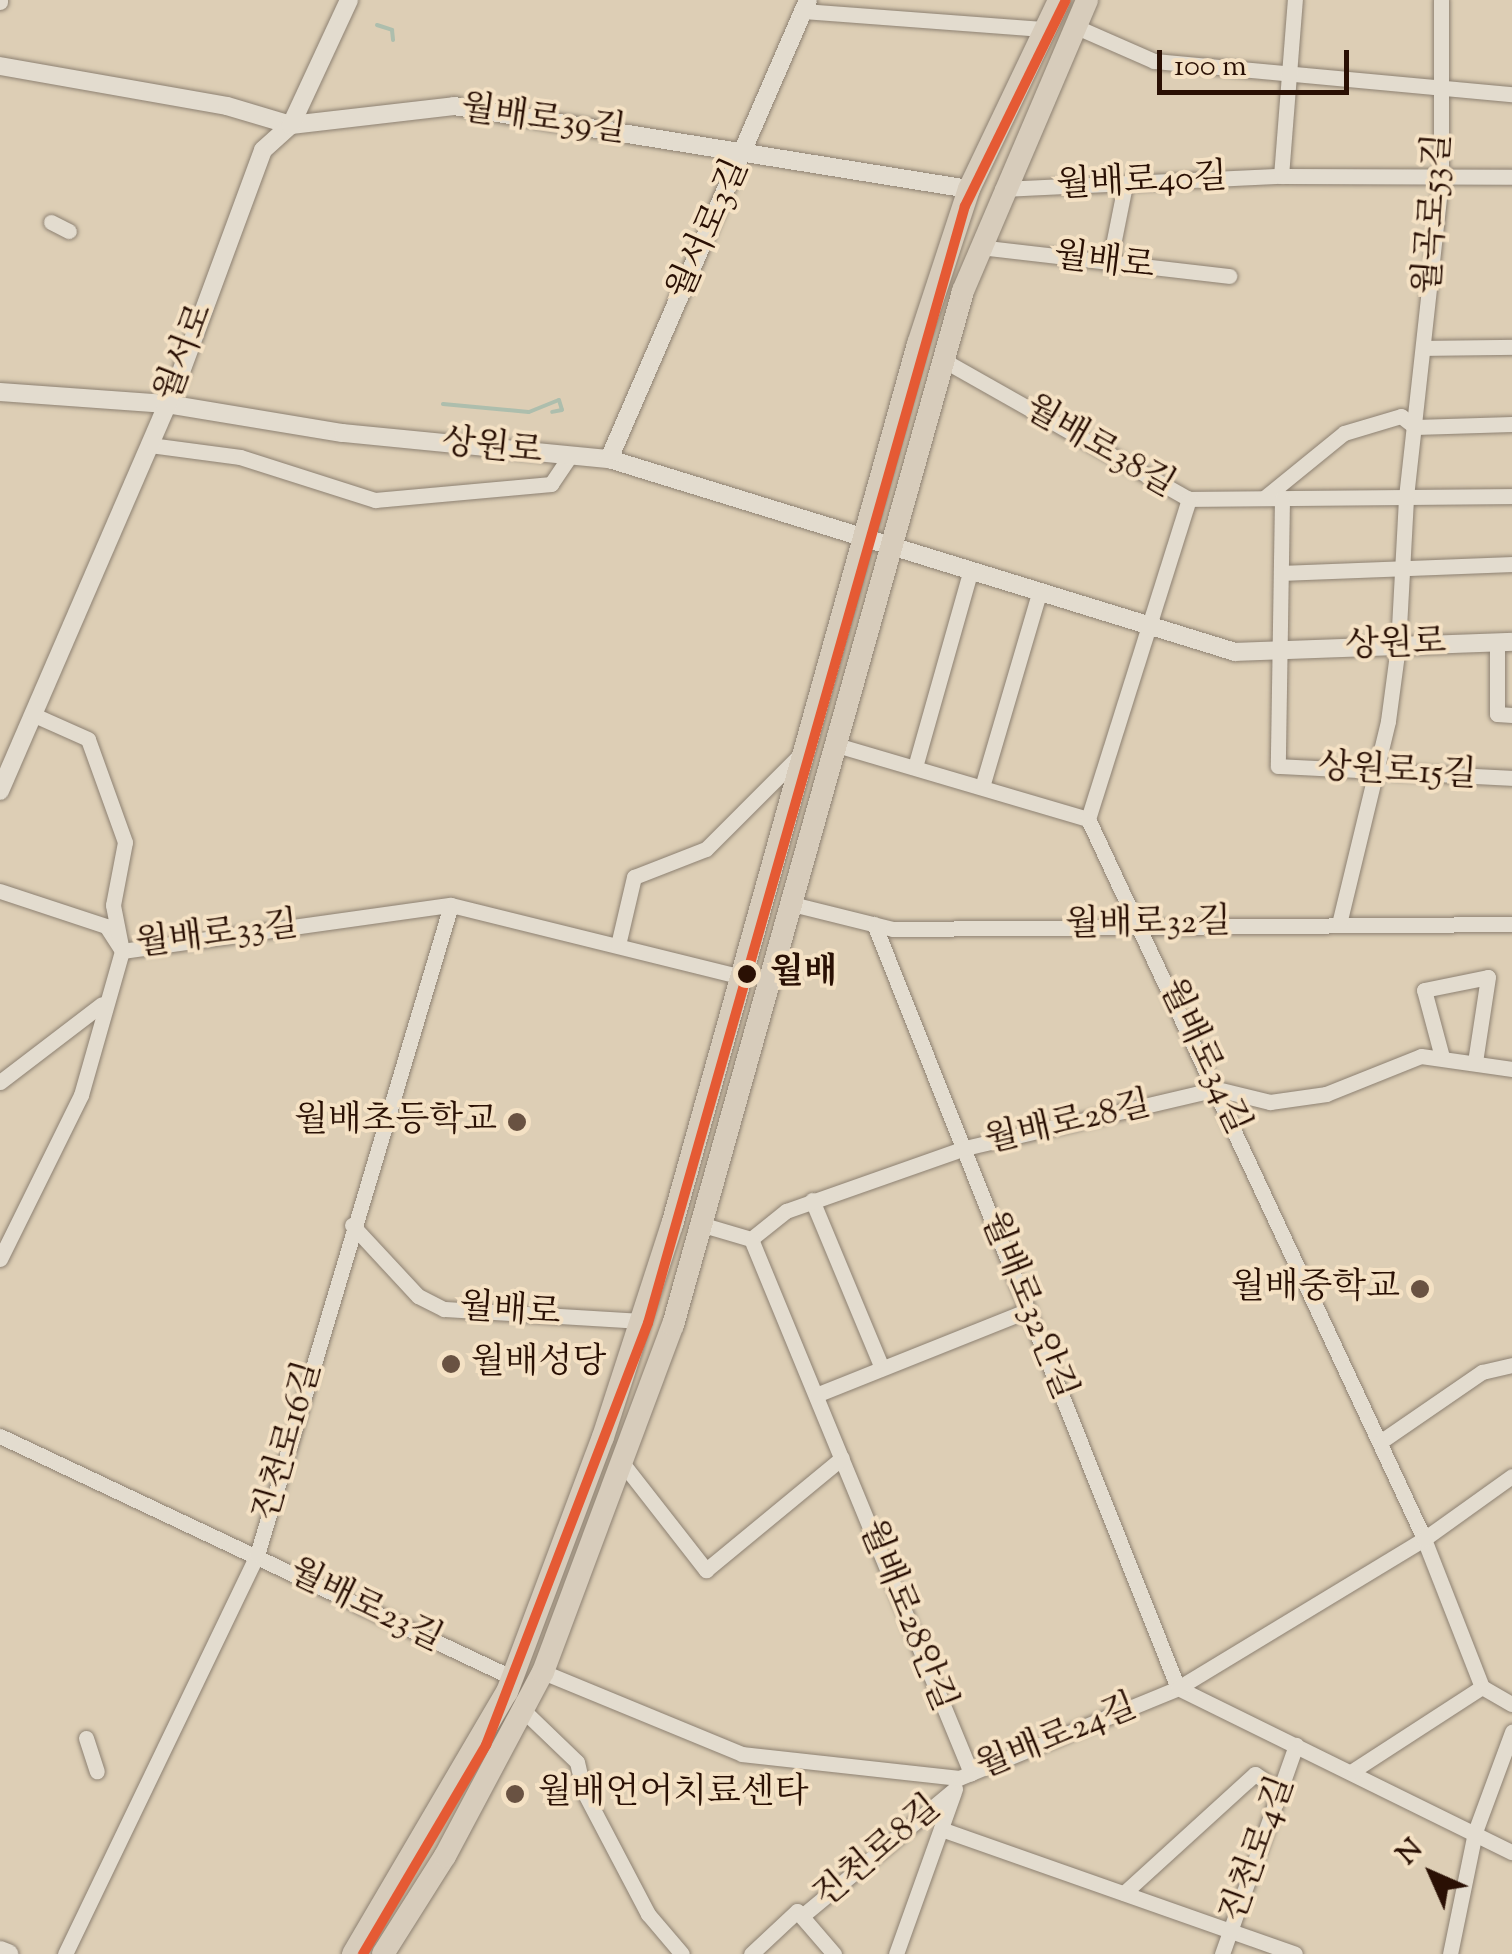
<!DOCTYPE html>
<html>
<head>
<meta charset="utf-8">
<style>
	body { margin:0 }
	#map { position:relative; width:1512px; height:1954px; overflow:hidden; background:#ddceb5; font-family:"Sorts Mill Goudy","Noto Serif KR",serif }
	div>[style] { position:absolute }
	.stream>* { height:4px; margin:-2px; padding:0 2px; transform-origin:2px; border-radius:2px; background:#adbead }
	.roads { filter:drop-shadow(0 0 2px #8d8172) drop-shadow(0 0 2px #8d8172) }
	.minor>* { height:15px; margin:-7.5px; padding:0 7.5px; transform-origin:7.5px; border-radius:7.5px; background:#e3dccf }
	.tertiary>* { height:18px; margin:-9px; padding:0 9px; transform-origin:9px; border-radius:9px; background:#e3dccf }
	.secondary>* { height:20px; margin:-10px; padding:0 10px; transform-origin:10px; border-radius:10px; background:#e3dccf }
	.primary>* { height:22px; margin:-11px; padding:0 11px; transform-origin:11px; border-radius:11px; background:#d7ccbb }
	.metro-1>* { height:10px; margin:-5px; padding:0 5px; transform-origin:5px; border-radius:5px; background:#e55a34 }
	.dots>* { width:28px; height:28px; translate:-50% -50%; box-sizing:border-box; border:5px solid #f4e1c4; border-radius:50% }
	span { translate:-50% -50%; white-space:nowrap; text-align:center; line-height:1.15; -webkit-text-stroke:8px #f4e1c4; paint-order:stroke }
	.street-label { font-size:35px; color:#2a1004 }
	.stop-label { font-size:35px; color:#2a1004; font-weight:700 }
	.left { translate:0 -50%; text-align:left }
	.poi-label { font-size:35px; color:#2a1004 }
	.right { translate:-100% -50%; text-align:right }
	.north { position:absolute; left:1382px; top:1824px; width:100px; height:100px; -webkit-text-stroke:8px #f4e1c4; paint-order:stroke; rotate:315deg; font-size:28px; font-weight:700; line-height:40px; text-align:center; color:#2a1004 }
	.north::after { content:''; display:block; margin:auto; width:35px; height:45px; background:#2a1004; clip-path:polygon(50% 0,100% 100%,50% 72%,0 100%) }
	.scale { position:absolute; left:1157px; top:50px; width:192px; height:45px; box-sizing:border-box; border:5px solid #2a1004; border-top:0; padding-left:12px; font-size:30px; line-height:35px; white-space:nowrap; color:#2a1004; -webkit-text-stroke:8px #f4e1c4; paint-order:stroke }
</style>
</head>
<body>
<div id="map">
	<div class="stream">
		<i style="left:377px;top:25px;width:16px;rotate:18deg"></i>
		<i style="left:392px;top:30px;width:10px;rotate:84deg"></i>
		<i style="left:443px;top:404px;width:86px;rotate:5.3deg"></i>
		<i style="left:529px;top:412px;width:32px;rotate:-22deg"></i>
		<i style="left:559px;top:400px;width:10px;rotate:73deg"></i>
		<i style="left:562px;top:410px;width:10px;rotate:169deg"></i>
	</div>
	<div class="roads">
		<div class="minor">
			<i style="left:0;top:2px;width:2px;rotate:-90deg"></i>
			<i style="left:804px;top:11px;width:242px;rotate:4.3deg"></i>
			<i style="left:1074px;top:26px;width:87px;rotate:23.6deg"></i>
			<i style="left:1154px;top:61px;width:360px;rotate:5.3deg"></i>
			<i style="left:1281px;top:176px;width:177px;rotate:-85.5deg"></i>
			<i style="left:1002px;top:189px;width:279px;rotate:-2.7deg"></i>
			<i style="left:1281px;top:176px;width:231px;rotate:0.2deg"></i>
			<i style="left:51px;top:222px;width:20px;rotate:27deg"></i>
			<i style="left:979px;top:247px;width:252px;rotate:6.6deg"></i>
			<i style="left:1109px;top:265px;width:82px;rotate:-78.7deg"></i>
			<i style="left:1425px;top:348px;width:87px;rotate:-0.7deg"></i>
			<i style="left:943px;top:360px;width:283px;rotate:29.5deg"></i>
			<i style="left:1189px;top:499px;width:323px;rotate:-0.5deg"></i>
			<i style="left:150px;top:445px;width:91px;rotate:7.6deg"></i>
			<i style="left:240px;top:457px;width:142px;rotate:17.7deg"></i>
			<i style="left:375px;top:500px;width:177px;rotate:-5.2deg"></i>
			<i style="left:551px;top:484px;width:32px;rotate:-56deg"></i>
			<i style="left:1264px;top:498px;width:103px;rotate:-39.1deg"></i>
			<i style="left:1344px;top:433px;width:59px;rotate:-16.6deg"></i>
			<i style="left:1401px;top:416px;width:18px;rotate:38deg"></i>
			<i style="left:1415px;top:427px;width:97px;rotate:-1.8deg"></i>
			<i style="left:1282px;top:498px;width:268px;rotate:90.9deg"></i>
			<i style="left:1278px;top:766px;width:234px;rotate:2.9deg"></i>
			<i style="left:1281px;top:573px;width:231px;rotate:-2.2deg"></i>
			<i style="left:1497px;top:643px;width:71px;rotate:90deg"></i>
			<i style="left:1497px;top:714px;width:15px;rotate:4deg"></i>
			<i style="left:833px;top:744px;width:266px;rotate:16.4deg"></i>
			<i style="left:1088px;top:819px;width:789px;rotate:64.96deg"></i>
			<i style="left:1422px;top:1534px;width:164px;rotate:68.6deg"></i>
			<i style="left:915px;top:767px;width:202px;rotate:-74.2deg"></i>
			<i style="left:982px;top:787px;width:202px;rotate:-73.6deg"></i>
			<i style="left:1088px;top:819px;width:336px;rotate:-72.5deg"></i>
			<i style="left:0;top:891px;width:112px;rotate:18.3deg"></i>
			<i style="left:106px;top:926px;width:30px;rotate:57deg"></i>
			<i style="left:122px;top:951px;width:332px;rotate:-8deg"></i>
			<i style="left:451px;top:905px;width:299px;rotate:13.9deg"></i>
			<i style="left:788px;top:903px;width:108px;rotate:13.9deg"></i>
			<i style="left:893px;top:929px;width:619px;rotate:-0.46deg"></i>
			<i style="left:874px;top:924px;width:822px;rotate:68.3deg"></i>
			<i style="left:1178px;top:1688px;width:372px;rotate:26.2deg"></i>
			<i style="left:1339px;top:924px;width:209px;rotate:-76.4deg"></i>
			<i style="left:1388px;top:721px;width:76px;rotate:-82.4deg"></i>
			<i style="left:1398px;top:646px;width:149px;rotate:-86.9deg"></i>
			<i style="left:1406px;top:497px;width:321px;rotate:-83.7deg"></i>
			<i style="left:1441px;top:178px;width:178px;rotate:-90deg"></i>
			<i style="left:618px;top:945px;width:70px;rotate:-76.8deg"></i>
			<i style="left:634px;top:877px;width:77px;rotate:-21.3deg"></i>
			<i style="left:706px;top:849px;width:139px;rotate:-45deg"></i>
			<i style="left:1442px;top:1057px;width:69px;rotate:-105deg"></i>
			<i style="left:1424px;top:990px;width:65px;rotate:-11.5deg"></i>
			<i style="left:1488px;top:977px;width:86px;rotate:98.7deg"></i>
			<i style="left:0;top:1082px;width:128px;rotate:-37.4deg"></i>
			<i style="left:812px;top:1200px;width:182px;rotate:67.4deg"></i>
			<i style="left:700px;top:1224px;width:53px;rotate:16.4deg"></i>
			<i style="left:352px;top:1225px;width:97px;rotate:47.1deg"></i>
			<i style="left:418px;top:1296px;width:29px;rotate:27deg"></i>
			<i style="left:444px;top:1309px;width:199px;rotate:3.5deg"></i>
			<i style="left:751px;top:1239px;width:45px;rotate:-38.7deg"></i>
			<i style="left:786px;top:1211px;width:190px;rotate:-19.4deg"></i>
			<i style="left:965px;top:1148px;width:259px;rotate:-13.2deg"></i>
			<i style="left:1217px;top:1089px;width:55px;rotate:13.8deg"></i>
			<i style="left:1270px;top:1102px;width:57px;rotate:-8.1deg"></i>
			<i style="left:1326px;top:1094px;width:102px;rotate:-21.8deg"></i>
			<i style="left:1421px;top:1056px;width:92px;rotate:8.1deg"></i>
			<i style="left:751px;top:1239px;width:578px;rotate:67.61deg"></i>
			<i style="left:0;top:1259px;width:183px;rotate:-63.7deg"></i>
			<i style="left:81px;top:1095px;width:150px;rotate:-74.1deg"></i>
			<i style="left:122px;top:951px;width:47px;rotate:-101.1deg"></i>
			<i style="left:113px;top:905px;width:64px;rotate:-79.2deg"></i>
			<i style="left:125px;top:842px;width:109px;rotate:-109.8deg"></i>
			<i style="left:88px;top:739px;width:59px;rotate:-156deg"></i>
			<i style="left:816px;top:1395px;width:229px;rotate:-21.8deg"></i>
			<i style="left:0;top:1436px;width:567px;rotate:25.25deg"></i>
			<i style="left:1380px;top:1442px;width:124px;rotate:-34.5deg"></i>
			<i style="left:1482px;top:1372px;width:31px;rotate:-13deg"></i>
			<i style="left:620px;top:1460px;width:140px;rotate:52deg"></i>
			<i style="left:706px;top:1570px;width:176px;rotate:-39.5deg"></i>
			<i style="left:543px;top:1672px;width:215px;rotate:22.4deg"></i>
			<i style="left:742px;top:1754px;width:218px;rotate:6.3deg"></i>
			<i style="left:959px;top:1778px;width:237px;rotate:-22.3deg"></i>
			<i style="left:1178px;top:1688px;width:288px;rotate:-31.2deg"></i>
			<i style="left:1424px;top:1539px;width:108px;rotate:-35.6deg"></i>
			<i style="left:1482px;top:1687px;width:34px;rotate:30deg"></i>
			<i style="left:525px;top:1712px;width:72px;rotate:43.9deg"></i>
			<i style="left:577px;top:1762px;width:31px;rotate:77deg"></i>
			<i style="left:584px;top:1792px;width:138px;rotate:62.3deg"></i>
			<i style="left:648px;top:1914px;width:52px;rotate:49.6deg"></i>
			<i style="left:86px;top:1738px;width:35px;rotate:72deg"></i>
			<i style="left:1351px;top:1772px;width:156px;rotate:-33deg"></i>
			<i style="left:941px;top:1829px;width:375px;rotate:19.4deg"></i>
			<i style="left:1124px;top:1893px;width:177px;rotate:-42.3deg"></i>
			<i style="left:1255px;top:1774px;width:30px;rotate:34deg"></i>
			<i style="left:802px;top:1916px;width:199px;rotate:-39.7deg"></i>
			<i style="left:65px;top:1954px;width:443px;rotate:-64.3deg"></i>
			<i style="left:257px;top:1555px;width:678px;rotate:-73.38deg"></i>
			<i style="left:751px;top:1954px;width:63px;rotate:-43.1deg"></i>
			<i style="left:797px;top:1911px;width:57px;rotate:49.3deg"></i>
			<i style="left:896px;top:1954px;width:172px;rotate:-70.3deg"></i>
			<i style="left:1222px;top:1954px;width:222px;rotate:-70.5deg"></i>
			<i style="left:1450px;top:1954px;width:125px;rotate:-78.4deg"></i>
			<i style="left:1475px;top:1832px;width:107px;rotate:-69.7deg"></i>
		</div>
		<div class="tertiary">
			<i style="left:0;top:66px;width:230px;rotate:10deg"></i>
			<i style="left:227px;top:106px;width:67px;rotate:16.5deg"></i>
			<i style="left:291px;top:125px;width:164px;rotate:-6.6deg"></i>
			<i style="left:454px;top:106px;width:522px;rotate:9.16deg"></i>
			<i style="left:0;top:392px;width:167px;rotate:4.1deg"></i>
			<i style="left:167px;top:404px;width:178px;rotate:9.4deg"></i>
			<i style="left:343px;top:433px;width:267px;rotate:5.6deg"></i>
			<i style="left:609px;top:459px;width:655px;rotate:17.13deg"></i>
			<i style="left:1235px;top:652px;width:277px;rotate:-2.1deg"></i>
			<i style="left:609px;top:459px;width:500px;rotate:-66.56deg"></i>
			<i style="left:0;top:791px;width:448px;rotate:-66.6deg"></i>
			<i style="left:178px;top:380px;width:245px;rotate:-69.7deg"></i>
			<i style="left:263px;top:150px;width:38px;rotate:-42deg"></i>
			<i style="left:291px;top:125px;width:138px;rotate:-65.1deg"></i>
		</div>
		<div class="secondary">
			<i style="left:0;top:1951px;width:9px;rotate:21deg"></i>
		</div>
		<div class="primary">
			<i style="left:353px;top:1954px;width:304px;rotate:-59.6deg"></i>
			<i style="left:507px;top:1692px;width:272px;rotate:-69.4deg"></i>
			<i style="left:603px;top:1437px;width:223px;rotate:-72deg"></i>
			<i style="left:672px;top:1225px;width:915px;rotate:-74.4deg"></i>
			<i style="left:918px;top:344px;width:163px;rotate:-71.8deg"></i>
			<i style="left:969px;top:189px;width:209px;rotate:-64.5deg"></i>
			<i style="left:383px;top:1954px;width:116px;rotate:-57.7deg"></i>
			<i style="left:445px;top:1856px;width:208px;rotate:-62deg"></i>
			<i style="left:543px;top:1672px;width:371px;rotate:-69.5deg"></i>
			<i style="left:673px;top:1325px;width:1074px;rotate:-74.33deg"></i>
			<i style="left:963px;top:291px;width:316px;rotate:-66.9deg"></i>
		</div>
	</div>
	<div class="metro-1">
		<i style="left:363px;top:1954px;width:243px;rotate:-59.5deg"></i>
		<i style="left:486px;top:1745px;width:452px;rotate:-69deg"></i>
		<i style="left:648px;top:1323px;width:1161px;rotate:-74.16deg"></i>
		<i style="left:965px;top:206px;width:229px;rotate:-63.9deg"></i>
	</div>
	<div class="dots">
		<i style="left:747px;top:974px;background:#2a1004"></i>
		<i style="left:517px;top:1122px;background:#695242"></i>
		<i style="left:1420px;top:1289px;background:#695242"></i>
		<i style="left:451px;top:1364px;background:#695242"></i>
		<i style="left:515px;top:1794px;background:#695242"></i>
	</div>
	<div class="street-label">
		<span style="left:543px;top:121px;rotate:8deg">월배로39길</span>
		<span style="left:1142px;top:183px;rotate:-3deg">월배로40길</span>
		<span style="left:1435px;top:214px;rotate:-86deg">월곡로53길</span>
		<span style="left:710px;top:230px;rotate:-66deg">월서로3길</span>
		<span style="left:1104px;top:263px;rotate:7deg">월배로</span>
		<span style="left:186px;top:353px;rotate:-69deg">월서로</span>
		<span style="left:1099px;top:448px;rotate:30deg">월배로38길</span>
		<span style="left:492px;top:449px;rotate:6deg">상원로</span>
		<span style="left:1396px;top:646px;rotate:-2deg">상원로</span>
		<span style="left:1397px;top:773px;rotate:3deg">상원로15길</span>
		<span style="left:1148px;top:925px;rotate:-1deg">월배로32길</span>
		<span style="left:217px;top:936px;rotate:-7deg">월배로33길</span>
		<span style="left:1203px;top:1057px;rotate:65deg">월배로34길</span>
		<span style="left:1068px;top:1124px;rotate:-13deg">월배로28길</span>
		<span style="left:1027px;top:1306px;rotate:68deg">월배로32안길</span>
		<span style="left:510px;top:1312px;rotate:4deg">월배로</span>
		<span style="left:289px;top:1442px;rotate:-74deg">진천로16길</span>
		<span style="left:365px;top:1607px;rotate:26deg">월배로23길</span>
		<span style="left:906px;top:1616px;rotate:68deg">월배로28안길</span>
		<span style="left:1057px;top:1738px;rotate:-22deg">월배로24길</span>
		<span style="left:1259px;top:1850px;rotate:-70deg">진천로4길</span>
		<span style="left:878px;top:1853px;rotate:-40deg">진천로8길</span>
	</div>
	<div class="stop-label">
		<span class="left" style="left:770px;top:974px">월배</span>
	</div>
	<div class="poi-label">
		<span class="right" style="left:497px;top:1122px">월배초등학교</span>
		<span class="right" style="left:1400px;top:1289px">월배중학교</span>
		<span class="left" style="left:471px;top:1364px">월배성당</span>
		<span class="left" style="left:538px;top:1794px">월배언어치료센타</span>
	</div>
	<div class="north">N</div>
	<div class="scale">100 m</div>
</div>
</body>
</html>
